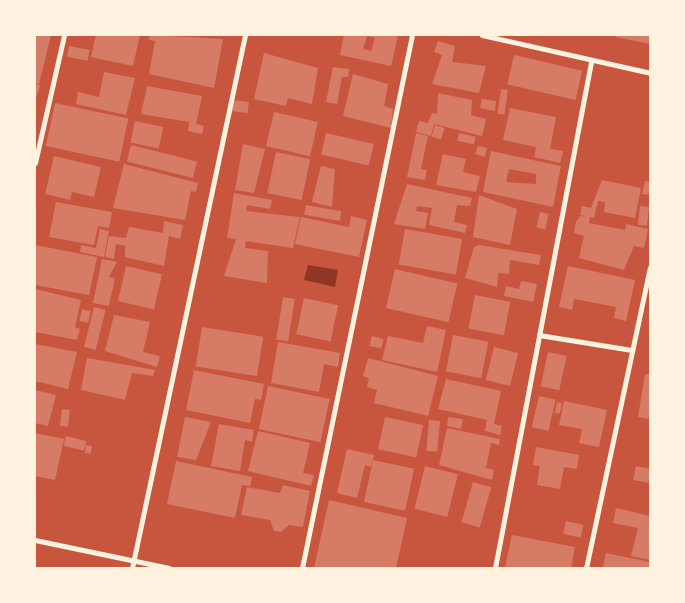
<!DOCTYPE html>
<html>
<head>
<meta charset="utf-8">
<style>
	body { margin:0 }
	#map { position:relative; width:685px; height:603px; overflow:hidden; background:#c8553d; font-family:"Exo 2",sans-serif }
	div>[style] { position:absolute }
	.water>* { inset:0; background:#8f3625 }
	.building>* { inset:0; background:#d67c66; transform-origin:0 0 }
	.minor>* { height:5px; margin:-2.5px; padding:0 2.5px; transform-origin:2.5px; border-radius:2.5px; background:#fff3e0 }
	span { translate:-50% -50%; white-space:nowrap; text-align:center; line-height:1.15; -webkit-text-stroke:4px #fff3e0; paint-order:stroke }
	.frame { position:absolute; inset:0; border:36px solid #fff3e0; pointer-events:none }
</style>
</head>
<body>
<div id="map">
	<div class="water">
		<i style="clip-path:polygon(308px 265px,338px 270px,335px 287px,304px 280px)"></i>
	</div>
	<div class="building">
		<i style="clip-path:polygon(35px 35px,51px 35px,39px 84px,35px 83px)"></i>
		<i style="clip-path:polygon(96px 35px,140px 35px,133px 66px,91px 57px)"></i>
		<i style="clip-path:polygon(150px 35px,223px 39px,214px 88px,149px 74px,155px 41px,149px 40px)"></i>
		<i style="clip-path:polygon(evenodd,344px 35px,398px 36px,391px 66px,340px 55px,344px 35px,367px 36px,375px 38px,371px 51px,363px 49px,367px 36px)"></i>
		<i style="clip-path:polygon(617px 35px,650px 35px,650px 44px,616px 37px)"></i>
		<i style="clip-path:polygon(438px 41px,455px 46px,452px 62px,486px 66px,479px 93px,432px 84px,442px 55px,434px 52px)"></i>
		<i style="left:69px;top:46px;width:21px;height:11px;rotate:11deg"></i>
		<i style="clip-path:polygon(264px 53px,318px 68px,312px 104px,288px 98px,286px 106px,254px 99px)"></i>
		<i style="left:514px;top:55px;width:70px;height:30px;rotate:13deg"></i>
		<i style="clip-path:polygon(333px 67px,349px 69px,348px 77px,342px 77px,337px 104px,326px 102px)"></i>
		<i style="clip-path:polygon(104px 72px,135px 78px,126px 115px,76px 104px,78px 92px,99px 97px)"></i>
		<i style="clip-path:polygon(353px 74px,388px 84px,384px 106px,393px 109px,391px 128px,343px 116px)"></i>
		<i style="clip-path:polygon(35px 84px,40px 85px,37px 96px,35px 95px)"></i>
		<i style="clip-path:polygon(147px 86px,202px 96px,196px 124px,204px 126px,202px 134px,188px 131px,189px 122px,141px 114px)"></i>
		<i style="left:501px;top:89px;width:7px;height:25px;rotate:8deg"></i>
		<i style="clip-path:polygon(438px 93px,472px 100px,471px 115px,486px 119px,482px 136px,434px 124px,431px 136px,416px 132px,419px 121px,428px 123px,432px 113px,437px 114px)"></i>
		<i style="clip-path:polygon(482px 99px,496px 101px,495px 111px,480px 108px)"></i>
		<i style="left:232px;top:100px;width:17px;height:11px;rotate:7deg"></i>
		<i style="left:55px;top:103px;width:75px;height:44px;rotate:12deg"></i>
		<i style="clip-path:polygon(510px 108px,556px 117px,550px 149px,563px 151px,560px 163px,534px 157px,536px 147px,503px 140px)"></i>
		<i style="left:274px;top:112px;width:45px;height:35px;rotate:13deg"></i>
		<i style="left:135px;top:121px;width:29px;height:22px;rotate:12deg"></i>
		<i style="left:435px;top:125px;width:10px;height:12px;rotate:17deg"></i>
		<i style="left:326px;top:133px;width:49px;height:22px;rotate:13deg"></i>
		<i style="clip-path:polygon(416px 133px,428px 136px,421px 169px,427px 170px,425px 180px,407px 177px)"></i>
		<i style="left:459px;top:133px;width:17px;height:8px;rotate:13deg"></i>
		<i style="clip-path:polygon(243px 144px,265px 149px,254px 193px,235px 190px)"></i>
		<i style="left:131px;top:145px;width:68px;height:17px;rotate:14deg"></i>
		<i style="clip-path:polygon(478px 146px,487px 148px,485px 157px,475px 154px)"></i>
		<i style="clip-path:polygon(evenodd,491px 151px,561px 166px,553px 207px,483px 192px,491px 151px,509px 169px,536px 174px,536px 184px,506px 182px,509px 169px)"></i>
		<i style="left:276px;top:152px;width:35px;height:42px;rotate:12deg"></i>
		<i style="clip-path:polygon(443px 154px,466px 159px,463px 172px,480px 176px,476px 192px,436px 185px)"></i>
		<i style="clip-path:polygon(54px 156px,101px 167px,94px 197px,72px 192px,70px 200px,45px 194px)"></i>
		<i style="clip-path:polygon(124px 164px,198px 183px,196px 192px,191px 191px,185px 220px,113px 208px)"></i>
		<i style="clip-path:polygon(321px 166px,335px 169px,332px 207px,312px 202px)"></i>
		<i style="clip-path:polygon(602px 180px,641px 188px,635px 218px,604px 212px,605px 202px,598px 201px,594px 218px,590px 217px,589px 223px,625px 230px,626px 224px,648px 229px,644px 248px,634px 246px,624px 270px,579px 258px,584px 236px,574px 233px,576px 222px,580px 216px,588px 217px,580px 215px,582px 206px,591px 208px)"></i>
		<i style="clip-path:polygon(645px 181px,650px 182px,650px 195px,642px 194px)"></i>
		<i style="clip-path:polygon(407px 184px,472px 198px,470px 206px,457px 205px,454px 222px,467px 225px,465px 233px,429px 225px,432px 208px,417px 206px,416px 211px,428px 213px,425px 229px,394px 224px)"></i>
		<i style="clip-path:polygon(234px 193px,272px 200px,270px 209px,247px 205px,246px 211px,300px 217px,293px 248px,246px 241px,245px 248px,268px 251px,267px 283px,224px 276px,236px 239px,227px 238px)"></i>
		<i style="clip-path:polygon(479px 195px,517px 209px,510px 245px,473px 237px)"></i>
		<i style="clip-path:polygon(56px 202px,112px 212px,109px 228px,98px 226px,94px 245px,49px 237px)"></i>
		<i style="left:306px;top:205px;width:36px;height:10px;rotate:10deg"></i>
		<i style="left:640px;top:206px;width:9px;height:19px;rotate:6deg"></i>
		<i style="left:540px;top:212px;width:9px;height:16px;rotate:13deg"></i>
		<i style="clip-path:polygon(351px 216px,367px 220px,359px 257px,295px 244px,301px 217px,349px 227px)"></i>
		<i style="clip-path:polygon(164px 221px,183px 225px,180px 239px,169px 236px,164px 266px,125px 257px,125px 246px,116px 244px,114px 259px,105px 257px,109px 236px,126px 238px,129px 227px,163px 233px)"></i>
		<i style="clip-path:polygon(100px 229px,109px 231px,104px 257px,80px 252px,81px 245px,96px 248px)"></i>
		<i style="left:405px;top:229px;width:58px;height:36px;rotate:10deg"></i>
		<i style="clip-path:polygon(35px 245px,97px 257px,89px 295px,35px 285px)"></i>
		<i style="clip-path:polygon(479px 245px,541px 255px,539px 265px,510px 260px,509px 274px,498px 273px,497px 287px,465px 278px,474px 247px)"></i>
		<i style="clip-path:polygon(102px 259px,117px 262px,109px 277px,115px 278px,109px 306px,93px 303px)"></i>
		<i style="left:126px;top:266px;width:37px;height:36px;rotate:13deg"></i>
		<i style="clip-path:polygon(568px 266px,635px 280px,626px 321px,614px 318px,616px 307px,574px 299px,572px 310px,559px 307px)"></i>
		<i style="left:395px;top:269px;width:64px;height:40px;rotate:13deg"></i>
		<i style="clip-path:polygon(521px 281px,537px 284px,533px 302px,504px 296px,506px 286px,519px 289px)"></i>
		<i style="clip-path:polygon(35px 289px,81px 300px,75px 327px,80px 329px,77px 340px,35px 332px)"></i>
		<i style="left:475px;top:295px;width:36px;height:34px;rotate:11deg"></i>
		<i style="left:283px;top:297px;width:12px;height:43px;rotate:9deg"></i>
		<i style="left:304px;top:298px;width:35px;height:37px;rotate:12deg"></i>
		<i style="left:94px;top:307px;width:12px;height:41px;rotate:14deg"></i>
		<i style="left:82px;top:309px;width:9px;height:12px;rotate:13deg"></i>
		<i style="clip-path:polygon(114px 315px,150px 322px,143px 352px,160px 356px,157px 367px,105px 351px)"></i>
		<i style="clip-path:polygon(427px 326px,446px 330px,437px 372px,382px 360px,388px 336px,423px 343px)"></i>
		<i style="left:202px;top:327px;width:62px;height:40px;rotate:9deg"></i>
		<i style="left:453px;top:335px;width:36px;height:37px;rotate:11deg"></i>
		<i style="left:372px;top:336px;width:12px;height:10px;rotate:14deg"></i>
		<i style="clip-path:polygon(278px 342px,340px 353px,338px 367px,324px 364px,319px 392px,271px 383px)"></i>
		<i style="clip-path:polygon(35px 344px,77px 352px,68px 389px,35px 381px)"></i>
		<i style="left:494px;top:347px;width:25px;height:34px;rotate:14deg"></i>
		<i style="left:548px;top:352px;width:19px;height:35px;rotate:12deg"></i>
		<i style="clip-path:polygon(87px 358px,155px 370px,153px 376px,132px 373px,125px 400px,81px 390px)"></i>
		<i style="clip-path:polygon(368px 358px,438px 376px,428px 416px,374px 403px,377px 390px,367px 387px,369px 378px,363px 376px)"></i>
		<i style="clip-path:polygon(194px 370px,264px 384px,261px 400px,255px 399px,250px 423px,186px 410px)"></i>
		<i style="clip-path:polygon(645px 374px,650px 374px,650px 419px,638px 417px)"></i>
		<i style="clip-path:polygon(446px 379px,501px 391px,494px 424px,502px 426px,500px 435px,485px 431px,487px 420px,438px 409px)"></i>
		<i style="left:268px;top:386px;width:63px;height:44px;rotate:12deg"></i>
		<i style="clip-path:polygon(35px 390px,56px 395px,48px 426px,35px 423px)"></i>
		<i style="left:539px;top:396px;width:17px;height:32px;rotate:13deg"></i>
		<i style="clip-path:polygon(564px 401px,607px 410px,599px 447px,579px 443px,582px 429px,559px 425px)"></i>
		<i style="left:557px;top:402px;width:5px;height:11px;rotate:11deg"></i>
		<i style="left:62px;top:409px;width:8px;height:17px;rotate:7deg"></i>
		<i style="clip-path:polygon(185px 417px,211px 422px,196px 460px,177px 457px)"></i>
		<i style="left:385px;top:417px;width:39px;height:33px;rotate:12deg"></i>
		<i style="clip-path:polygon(448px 417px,463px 419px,461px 429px,447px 426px)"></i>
		<i style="left:429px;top:420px;width:11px;height:31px;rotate:5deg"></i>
		<i style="clip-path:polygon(219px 424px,254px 430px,252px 442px,245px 440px,240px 471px,211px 466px)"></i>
		<i style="clip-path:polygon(447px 428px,500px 439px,499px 445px,491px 443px,486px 468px,494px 470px,492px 480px,439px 465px)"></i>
		<i style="clip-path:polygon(258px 431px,310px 443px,303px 473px,314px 475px,311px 486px,248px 471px)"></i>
		<i style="clip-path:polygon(35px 433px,64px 439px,55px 480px,35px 476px)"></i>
		<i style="left:66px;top:436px;width:21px;height:10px;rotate:14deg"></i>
		<i style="left:86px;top:445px;width:6px;height:8px;rotate:9deg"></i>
		<i style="clip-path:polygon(536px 447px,579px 455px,577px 469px,564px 467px,560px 489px,537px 485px,540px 466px,533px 465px)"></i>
		<i style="clip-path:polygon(347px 449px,374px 455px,371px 467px,365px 465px,357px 498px,337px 493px)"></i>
		<i style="left:373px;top:460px;width:42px;height:43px;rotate:12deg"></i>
		<i style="clip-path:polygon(176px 461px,252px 477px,250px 486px,242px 485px,235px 518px,167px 504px)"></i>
		<i style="left:425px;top:466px;width:34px;height:44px;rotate:14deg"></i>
		<i style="clip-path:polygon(636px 466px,650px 469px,650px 483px,633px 480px)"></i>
		<i style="left:473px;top:482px;width:19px;height:42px;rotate:16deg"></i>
		<i style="clip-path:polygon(283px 485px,310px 491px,303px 527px,289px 525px,281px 532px,274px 531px,270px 520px,241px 515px,247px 487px,280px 493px)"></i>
		<i style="clip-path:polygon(329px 500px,407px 518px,396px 568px,314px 568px)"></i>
		<i style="clip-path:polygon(616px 508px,650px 516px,650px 560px,631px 556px,638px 528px,613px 523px)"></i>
		<i style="left:566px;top:521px;width:18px;height:13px;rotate:13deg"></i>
		<i style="clip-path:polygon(512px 535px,575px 547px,571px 568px,505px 567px)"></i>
		<i style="clip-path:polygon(606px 553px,650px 562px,650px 568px,603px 567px)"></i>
	</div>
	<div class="minor">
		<i style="left:482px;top:35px;width:172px;rotate:12.7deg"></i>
		<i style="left:35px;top:163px;width:131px;rotate:-77.2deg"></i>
		<i style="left:539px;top:335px;width:94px;rotate:9.2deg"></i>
		<i style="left:35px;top:540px;width:137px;rotate:11.8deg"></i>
		<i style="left:132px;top:568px;width:545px;rotate:-78.03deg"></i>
		<i style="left:302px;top:568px;width:544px;rotate:-78.34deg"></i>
		<i style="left:495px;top:568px;width:515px;rotate:-79.26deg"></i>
		<i style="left:586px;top:568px;width:307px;rotate:-78deg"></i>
	</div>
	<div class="frame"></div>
</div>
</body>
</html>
